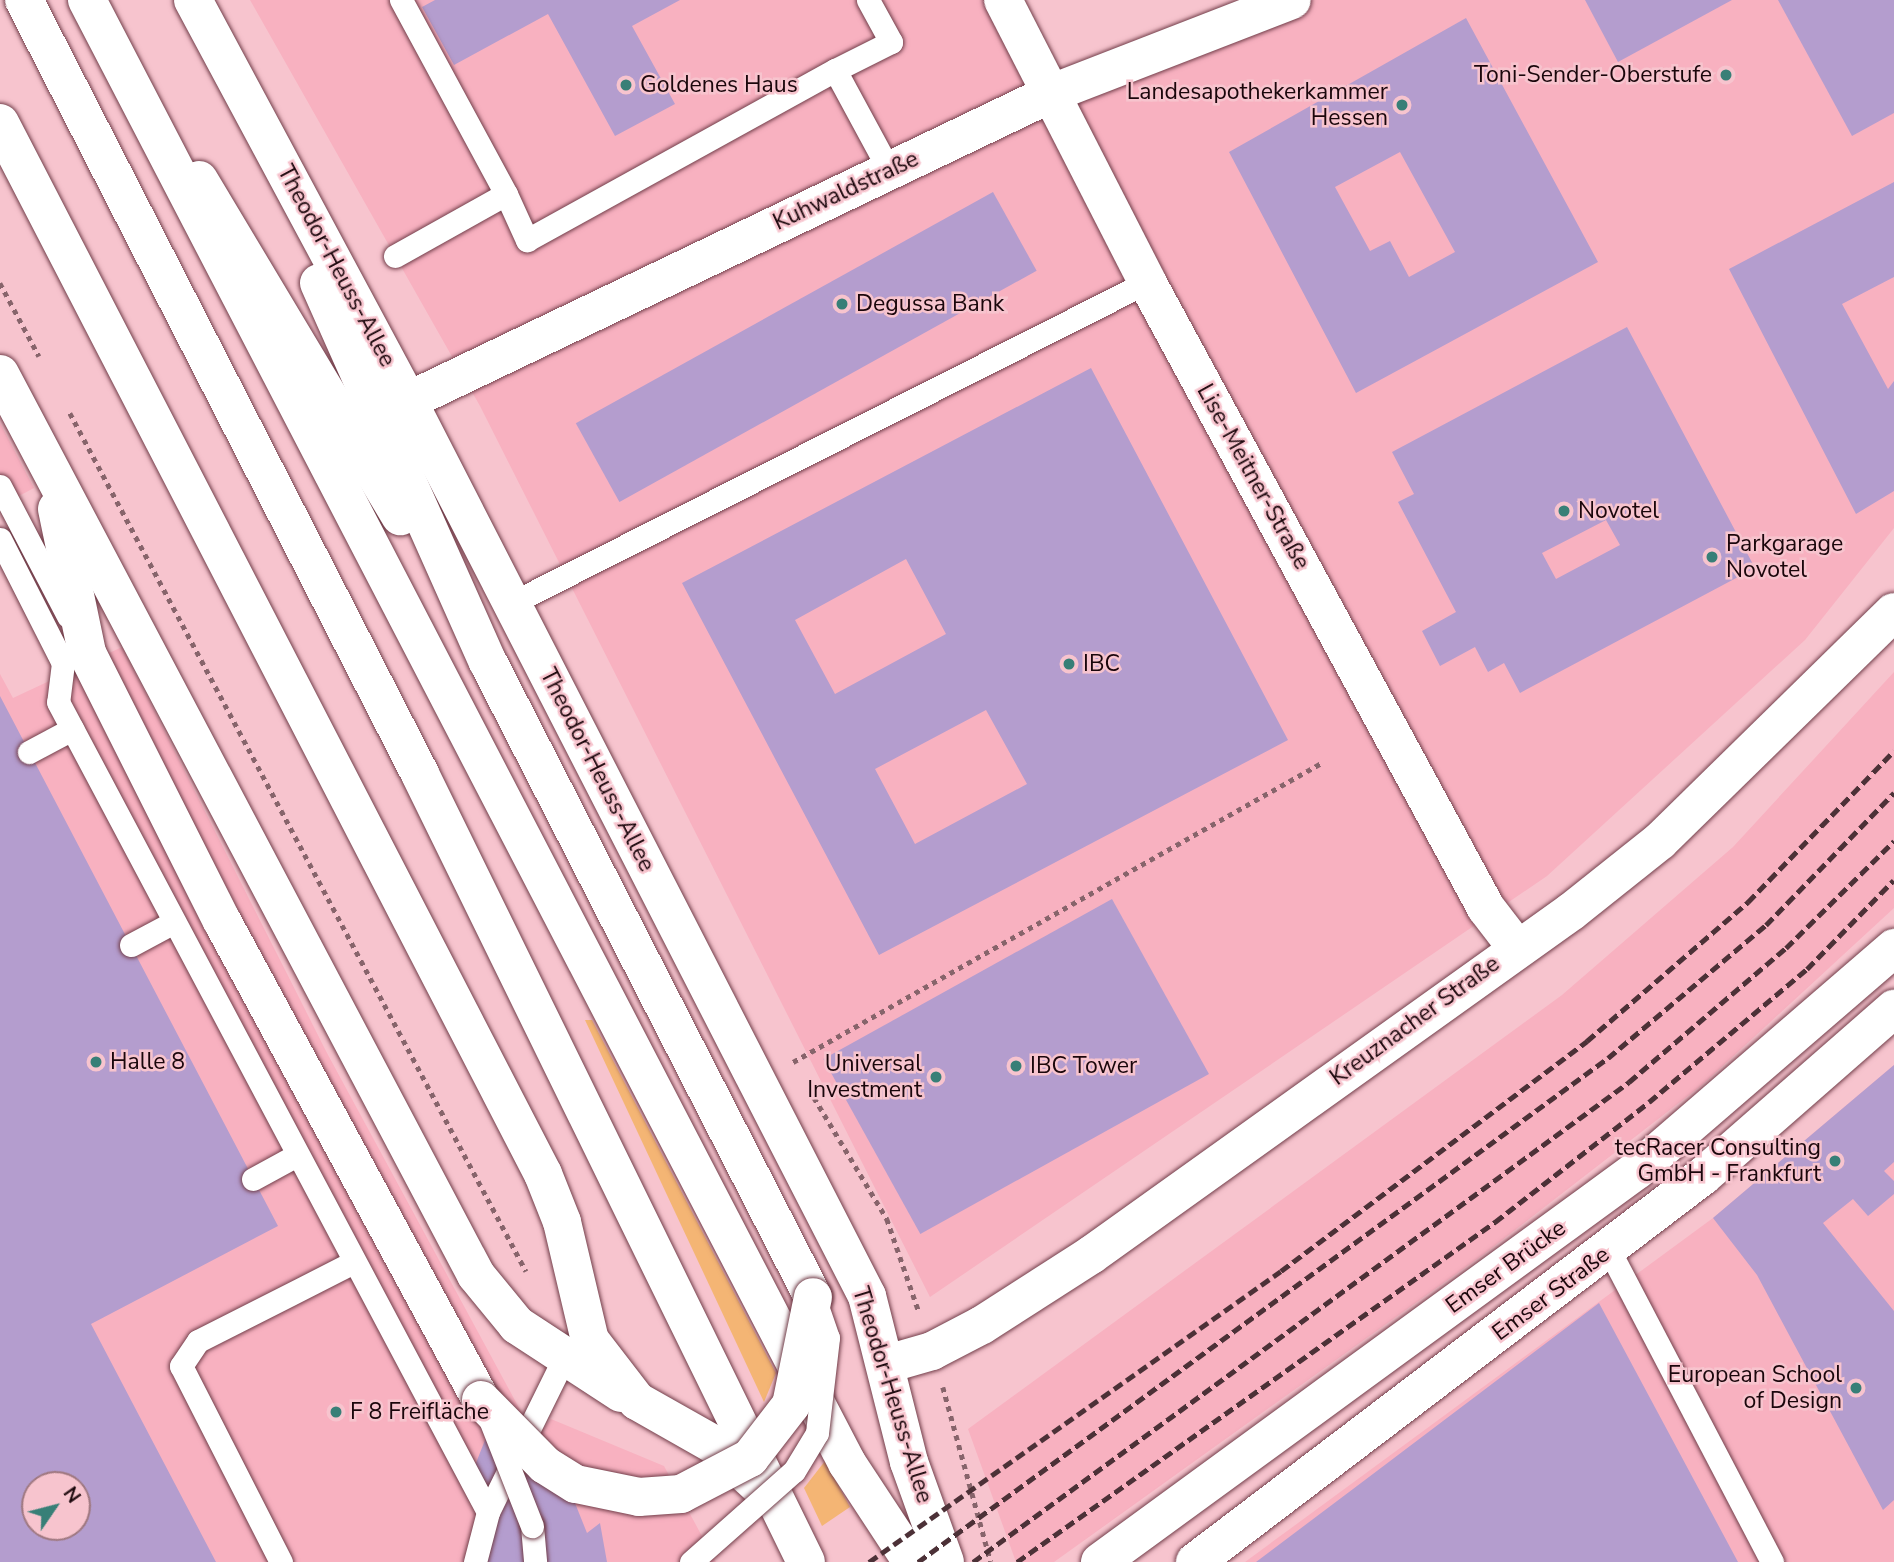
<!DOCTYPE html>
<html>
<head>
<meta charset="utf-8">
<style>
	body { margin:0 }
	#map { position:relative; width:1894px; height:1562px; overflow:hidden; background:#f7c4ce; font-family:"Nunito Sans",sans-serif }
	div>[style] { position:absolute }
	.built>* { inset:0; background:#f8b1c0 }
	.green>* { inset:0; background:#f4b574 }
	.building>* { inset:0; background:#b49dce; transform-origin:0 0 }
	.path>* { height:4.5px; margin-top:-2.25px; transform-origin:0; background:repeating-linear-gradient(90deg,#87646b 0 5px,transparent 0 10px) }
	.roads { filter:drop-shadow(0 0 2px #723e4a) drop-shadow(0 0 2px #723e4a) }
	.lane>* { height:23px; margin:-11.5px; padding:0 11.5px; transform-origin:11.5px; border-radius:11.5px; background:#fff }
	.street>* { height:38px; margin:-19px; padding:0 19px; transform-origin:19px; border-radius:19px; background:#fff }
	.primary>* { height:38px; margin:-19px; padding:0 19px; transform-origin:19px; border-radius:19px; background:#fff }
	.rail>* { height:5px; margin-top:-2.5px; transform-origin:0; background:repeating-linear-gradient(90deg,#4c3137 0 10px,transparent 0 15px) }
	.bridges { filter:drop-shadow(0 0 2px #723e4a) drop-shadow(0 0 2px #723e4a) }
	.lane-bridge>* { height:23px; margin:-11.5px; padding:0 11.5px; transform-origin:11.5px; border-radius:11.5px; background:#fff }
	.street-bridge>* { height:38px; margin:-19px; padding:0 19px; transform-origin:19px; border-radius:19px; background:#fff }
	.dots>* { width:19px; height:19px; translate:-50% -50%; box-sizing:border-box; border:4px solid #f7c4ce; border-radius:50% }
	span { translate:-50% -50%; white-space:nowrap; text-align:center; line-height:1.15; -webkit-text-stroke:5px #f7c4ce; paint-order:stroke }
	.poi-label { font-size:23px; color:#1a060b }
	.right { translate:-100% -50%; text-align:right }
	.left { translate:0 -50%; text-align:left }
	.street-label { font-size:23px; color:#1a060b }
	.north { position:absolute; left:21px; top:1471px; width:70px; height:70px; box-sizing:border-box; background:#f7c4ce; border:2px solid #9f7880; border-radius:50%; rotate:55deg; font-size:19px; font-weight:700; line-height:28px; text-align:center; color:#1a060b }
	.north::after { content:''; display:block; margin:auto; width:24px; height:32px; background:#387f77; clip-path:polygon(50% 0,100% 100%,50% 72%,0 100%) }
</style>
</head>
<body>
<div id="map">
	<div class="built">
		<i style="clip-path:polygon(250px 0,992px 0,1043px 90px,1312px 0,1894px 0,1894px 528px,1805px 640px,1547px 876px,930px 1297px,480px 406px)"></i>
		<i style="clip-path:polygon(0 423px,34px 488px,0 506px)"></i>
		<i style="clip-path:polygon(evenodd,122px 647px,327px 1053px,531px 1430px,537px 1437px,551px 1419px,664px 1466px,716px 1562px,0 1562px,0 674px,13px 698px,122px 647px,35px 1485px,77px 1485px,77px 1527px,35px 1527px,35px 1485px)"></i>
		<i style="clip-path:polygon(1894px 672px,1894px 908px,1702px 1085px,1484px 1254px,1054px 1562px,1016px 1562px,968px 1429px,1562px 995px,1733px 847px)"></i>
		<i style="clip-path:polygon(1894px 1065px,1894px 1562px,1245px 1562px,1713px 1218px)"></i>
	</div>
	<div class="green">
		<i style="clip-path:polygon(585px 1020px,592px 1020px,776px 1373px,764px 1402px)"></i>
		<i style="clip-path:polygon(825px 1461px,850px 1507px,822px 1526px,804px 1488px)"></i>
	</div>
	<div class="building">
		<i style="clip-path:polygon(435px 0,680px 0,632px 26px,675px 104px,615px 136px,548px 14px,454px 65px,422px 7px)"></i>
		<i style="clip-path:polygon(1585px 0,1732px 0,1618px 62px)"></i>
		<i style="clip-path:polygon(1778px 0,1894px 0,1894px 113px,1852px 136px)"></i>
		<i style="clip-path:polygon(evenodd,1466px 18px,1598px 262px,1356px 393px,1229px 152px,1466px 18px,1400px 152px,1455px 252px,1409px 277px,1390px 241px,1370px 251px,1335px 187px,1400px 152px)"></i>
		<i style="clip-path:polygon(1894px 182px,1894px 277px,1842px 304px,1888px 389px,1894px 381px,1894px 491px,1856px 514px,1729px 269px)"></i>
		<i style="left:993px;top:192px;width:90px;height:477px;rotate:61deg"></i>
		<i style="clip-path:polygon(evenodd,1627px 327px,1755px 568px,1520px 693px,1504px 663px,1488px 672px,1475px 647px,1440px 666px,1422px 631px,1456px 612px,1398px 502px,1414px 494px,1392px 452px,1627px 327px,1606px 520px,1620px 545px,1556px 579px,1542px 553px,1606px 520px)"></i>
		<i style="clip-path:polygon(evenodd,1091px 368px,1288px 740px,879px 955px,682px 583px,1091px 368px,906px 559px,946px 634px,835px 694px,795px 620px,906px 559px,1091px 368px,986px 710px,1027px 784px,915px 844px,875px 769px,986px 710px)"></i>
		<i style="clip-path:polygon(evenodd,0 696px,278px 1226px,91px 1324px,216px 1562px,0 1562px,0 696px,35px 1485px,77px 1485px,77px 1527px,35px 1527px,35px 1485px)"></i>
		<i style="left:1112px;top:899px;width:200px;height:330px;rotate:61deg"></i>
		<i style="clip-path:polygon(1894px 1065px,1894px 1162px,1884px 1171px,1894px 1181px,1894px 1194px,1868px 1216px,1853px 1199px,1823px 1223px,1894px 1311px,1894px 1500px,1883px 1510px,1757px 1275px,1713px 1218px)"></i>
		<i style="clip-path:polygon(1599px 1303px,1738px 1562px,1256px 1562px,1365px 1480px)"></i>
		<i style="clip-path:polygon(487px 1435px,569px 1488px,587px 1533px,600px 1523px,607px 1562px,484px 1562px,474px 1468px)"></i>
	</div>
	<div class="path">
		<i style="left:0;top:283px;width:83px;rotate:61.9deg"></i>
		<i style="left:70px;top:413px;width:972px;rotate:62.01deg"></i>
		<i style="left:793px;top:1062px;width:609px;rotate:-29.51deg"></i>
		<i style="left:809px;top:1089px;width:152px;rotate:59deg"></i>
		<i style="left:887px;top:1219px;width:98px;rotate:71deg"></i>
		<i style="left:943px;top:1387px;width:181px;rotate:74.7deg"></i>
	</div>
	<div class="roads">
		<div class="lane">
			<i style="left:868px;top:0;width:48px;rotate:61.3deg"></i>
			<i style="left:891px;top:42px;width:63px;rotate:153.4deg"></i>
			<i style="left:835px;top:70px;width:114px;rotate:61.6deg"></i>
			<i style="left:506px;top:194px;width:51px;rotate:65.5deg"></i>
			<i style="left:527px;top:240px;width:352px;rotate:-28.9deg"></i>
			<i style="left:395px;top:256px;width:127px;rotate:-29.2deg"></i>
			<i style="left:506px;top:194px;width:221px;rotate:-118.4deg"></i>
			<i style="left:0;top:486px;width:147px;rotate:62.4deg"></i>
			<i style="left:0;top:539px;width:139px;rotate:63.1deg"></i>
			<i style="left:63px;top:663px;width:39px;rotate:97deg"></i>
			<i style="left:58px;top:702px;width:917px;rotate:62.04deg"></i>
			<i style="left:488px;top:1512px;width:52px;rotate:104.6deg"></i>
			<i style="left:512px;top:603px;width:712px;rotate:-26.82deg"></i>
			<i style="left:29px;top:752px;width:49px;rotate:-28.1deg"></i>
			<i style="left:131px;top:945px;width:49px;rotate:-28.1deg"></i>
			<i style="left:253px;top:1179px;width:50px;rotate:-28.6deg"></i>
			<i style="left:1609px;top:1250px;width:352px;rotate:62.4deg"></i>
			<i style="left:488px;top:1512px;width:183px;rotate:-63.7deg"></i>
			<i style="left:532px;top:1526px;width:36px;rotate:85deg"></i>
			<i style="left:281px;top:1562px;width:220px;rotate:-117deg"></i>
			<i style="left:181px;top:1366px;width:30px;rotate:-56deg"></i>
			<i style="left:198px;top:1341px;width:175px;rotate:-26.9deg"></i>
		</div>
		<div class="street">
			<i style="left:193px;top:0;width:455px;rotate:61.8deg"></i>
			<i style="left:408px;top:401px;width:1006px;rotate:62.85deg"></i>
			<i style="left:867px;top:1296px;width:171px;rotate:75.8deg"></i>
			<i style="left:909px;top:1462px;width:106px;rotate:70.2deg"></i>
			<i style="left:1003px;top:0;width:317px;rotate:62.9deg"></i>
			<i style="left:1147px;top:282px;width:712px;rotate:61.56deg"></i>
			<i style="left:1486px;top:908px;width:49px;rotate:52.4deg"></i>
			<i style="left:0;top:123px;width:1183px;rotate:62.68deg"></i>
			<i style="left:543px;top:1174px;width:52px;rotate:68.4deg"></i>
			<i style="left:562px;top:1222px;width:121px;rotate:76.7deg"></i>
			<i style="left:590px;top:1340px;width:77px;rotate:52.4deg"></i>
			<i style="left:637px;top:1401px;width:87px;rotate:29.5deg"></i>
			<i style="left:713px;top:1444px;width:62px;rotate:42.4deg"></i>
			<i style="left:199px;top:180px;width:392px;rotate:59.1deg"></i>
			<i style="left:319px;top:283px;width:415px;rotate:66deg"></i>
			<i style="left:488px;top:662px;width:713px;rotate:62.9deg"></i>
			<i style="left:0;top:374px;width:1019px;rotate:62.15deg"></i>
			<i style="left:476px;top:1275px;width:65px;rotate:50.6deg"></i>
			<i style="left:517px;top:1325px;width:124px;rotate:33.2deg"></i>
			<i style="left:408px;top:401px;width:714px;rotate:-25.56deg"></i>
			<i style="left:1052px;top:93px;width:257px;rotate:-21.2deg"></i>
			<i style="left:57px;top:509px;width:147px;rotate:78.2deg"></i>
			<i style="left:87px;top:653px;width:300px;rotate:63.3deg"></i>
			<i style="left:222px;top:921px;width:545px;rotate:61.6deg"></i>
			<i style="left:887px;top:1364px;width:47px;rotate:-16.1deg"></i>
			<i style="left:932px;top:1351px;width:56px;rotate:-27.5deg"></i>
			<i style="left:982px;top:1325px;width:130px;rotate:-32.7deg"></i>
			<i style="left:1091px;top:1255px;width:591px;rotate:-35.57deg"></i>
			<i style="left:1572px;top:911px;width:112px;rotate:-38.5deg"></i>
			<i style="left:1660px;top:841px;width:327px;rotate:-44.4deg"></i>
			<i style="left:1100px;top:1562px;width:665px;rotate:-36.13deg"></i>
			<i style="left:1637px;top:1170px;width:340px;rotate:-40.8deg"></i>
			<i style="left:1195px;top:1562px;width:638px;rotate:-37.23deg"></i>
			<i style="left:1703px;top:1176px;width:254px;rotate:-41.2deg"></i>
		</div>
		<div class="primary">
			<i style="left:24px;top:0;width:869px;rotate:62.9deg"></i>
			<i style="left:420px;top:774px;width:877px;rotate:63.9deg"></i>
			<i style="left:87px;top:0;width:1649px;rotate:62.55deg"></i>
			<i style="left:847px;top:1463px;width:118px;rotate:56.7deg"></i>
		</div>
	</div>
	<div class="rail">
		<i style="left:869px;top:1562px;width:504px;rotate:-35.23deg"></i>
		<i style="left:1281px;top:1271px;width:383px;rotate:-36.9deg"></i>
		<i style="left:1587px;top:1041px;width:213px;rotate:-40.8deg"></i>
		<i style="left:1748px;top:902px;width:210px;rotate:-46deg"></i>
		<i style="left:918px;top:1562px;width:854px;rotate:-36.15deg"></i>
		<i style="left:1608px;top:1058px;width:207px;rotate:-40.1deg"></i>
		<i style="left:1766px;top:925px;width:184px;rotate:-45.9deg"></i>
		<i style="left:973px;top:1562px;width:813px;rotate:-36.19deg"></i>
		<i style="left:1629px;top:1082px;width:206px;rotate:-40.5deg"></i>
		<i style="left:1786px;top:948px;width:152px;rotate:-44.7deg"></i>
		<i style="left:1017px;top:1562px;width:587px;rotate:-35.42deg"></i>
		<i style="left:1495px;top:1222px;width:195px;rotate:-37.9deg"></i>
		<i style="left:1649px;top:1102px;width:207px;rotate:-40.1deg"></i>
		<i style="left:1807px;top:969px;width:124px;rotate:-45.7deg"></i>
	</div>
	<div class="bridges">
		<div class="lane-bridge">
			<i style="left:491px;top:1422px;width:112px;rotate:68.5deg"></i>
			<i style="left:691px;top:1562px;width:137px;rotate:-41.5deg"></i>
			<i style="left:794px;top:1471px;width:44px;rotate:-58.8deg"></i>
			<i style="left:817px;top:1433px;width:96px;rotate:-83.4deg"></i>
			<i style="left:828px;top:1338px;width:37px;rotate:-109deg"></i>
		</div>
		<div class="street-bridge">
			<i style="left:481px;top:1400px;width:91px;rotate:45.4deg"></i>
			<i style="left:545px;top:1465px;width:36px;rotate:32deg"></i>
			<i style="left:576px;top:1484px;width:64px;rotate:11.7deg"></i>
			<i style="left:639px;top:1497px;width:42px;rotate:-4.1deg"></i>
			<i style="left:681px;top:1494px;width:78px;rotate:-27.6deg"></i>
			<i style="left:750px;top:1458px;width:67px;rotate:-52.3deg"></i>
			<i style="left:791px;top:1405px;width:110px;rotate:-78.5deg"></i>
		</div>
	</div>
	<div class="dots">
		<i style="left:1726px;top:75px;background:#387f77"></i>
		<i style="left:626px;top:85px;background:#387f77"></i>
		<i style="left:1402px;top:105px;background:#387f77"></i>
		<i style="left:842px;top:304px;background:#387f77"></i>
		<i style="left:1564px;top:511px;background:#387f77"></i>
		<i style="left:1712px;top:557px;background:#387f77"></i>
		<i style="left:1069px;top:664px;background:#387f77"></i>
		<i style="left:96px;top:1062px;background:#387f77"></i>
		<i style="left:1016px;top:1066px;background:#387f77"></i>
		<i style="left:936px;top:1077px;background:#387f77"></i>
		<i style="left:1835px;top:1161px;background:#387f77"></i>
		<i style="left:1856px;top:1388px;background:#387f77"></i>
		<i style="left:336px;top:1412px;background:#387f77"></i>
	</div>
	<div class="poi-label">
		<span class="right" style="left:1712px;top:75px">Toni-Sender-Oberstufe</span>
		<span class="left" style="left:640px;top:85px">Goldenes Haus</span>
		<span class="right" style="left:1388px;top:105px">Landesapothekerkammer<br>Hessen</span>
		<span class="left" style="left:856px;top:304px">Degussa Bank</span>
		<span class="left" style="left:1578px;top:511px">Novotel</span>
		<span class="left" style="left:1726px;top:557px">Parkgarage<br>Novotel</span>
		<span class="left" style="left:1083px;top:664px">IBC</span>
		<span class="left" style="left:110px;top:1062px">Halle 8</span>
		<span class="right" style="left:922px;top:1077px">Universal<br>Investment</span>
		<span class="left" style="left:1030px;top:1066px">IBC Tower</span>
		<span class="right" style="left:1821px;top:1161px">tecRacer Consulting<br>GmbH - Frankfurt</span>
		<span class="right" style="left:1842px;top:1388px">European School<br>of Design</span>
		<span class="left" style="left:350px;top:1412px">F 8 Freifläche</span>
	</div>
	<div class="street-label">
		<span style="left:846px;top:191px;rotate:-25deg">Kuhwaldstraße</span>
		<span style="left:336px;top:266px;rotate:62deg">Theodor-Heuss-Allee</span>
		<span style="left:1253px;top:477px;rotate:61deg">Lise-Meitner-Straße</span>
		<span style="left:597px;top:770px;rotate:63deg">Theodor-Heuss-Allee</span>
		<span style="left:1415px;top:1021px;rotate:-36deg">Kreuznacher Straße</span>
		<span style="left:1506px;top:1267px;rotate:-36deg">Emser Brücke</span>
		<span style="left:1551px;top:1294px;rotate:-37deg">Emser Straße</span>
		<span style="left:892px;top:1395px;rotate:73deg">Theodor-Heuss-Allee</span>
	</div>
	<div class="north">N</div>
</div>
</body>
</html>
